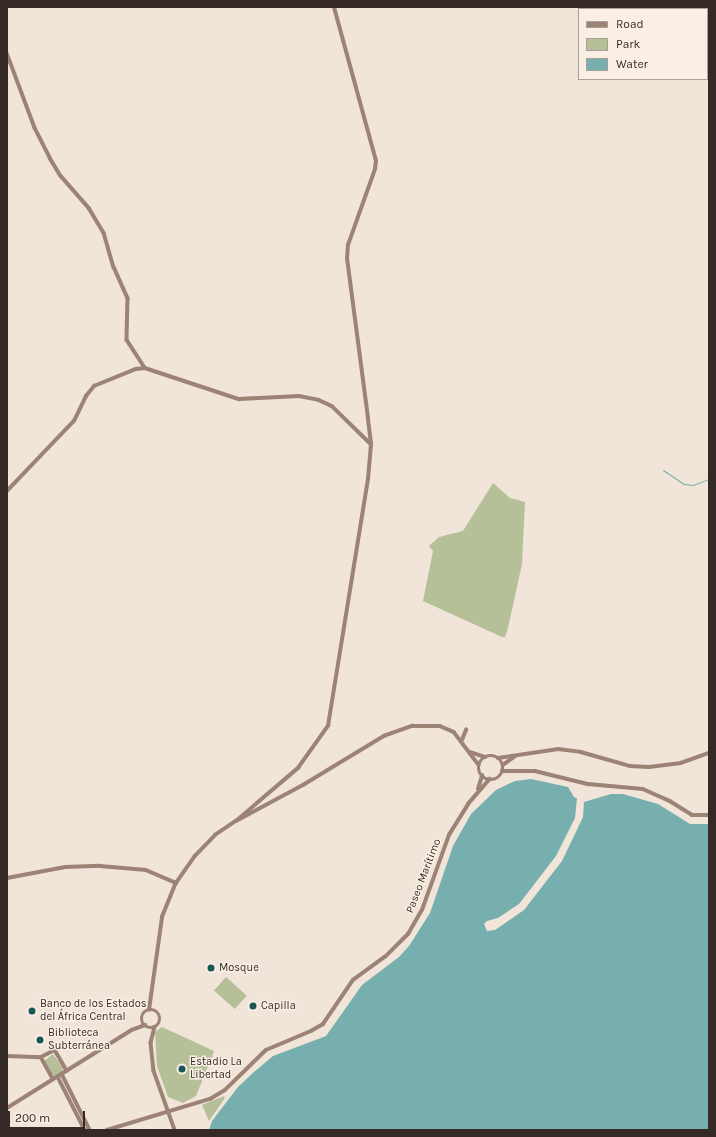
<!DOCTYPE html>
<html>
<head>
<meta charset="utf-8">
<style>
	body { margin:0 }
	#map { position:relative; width:716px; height:1137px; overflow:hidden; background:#f1e4d8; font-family:Karla,sans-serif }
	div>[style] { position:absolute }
	.green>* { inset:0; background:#b5c098; transform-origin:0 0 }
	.water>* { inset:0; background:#77afae }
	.pier>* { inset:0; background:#f1e4d8 }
	.stream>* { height:1px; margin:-0.5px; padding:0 0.5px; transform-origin:0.5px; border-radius:0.5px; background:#77afae }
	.secondary>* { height:3.5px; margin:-1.75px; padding:0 1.75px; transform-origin:1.75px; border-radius:1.75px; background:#9d8276 }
	.secondary>.ring { margin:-1.75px; padding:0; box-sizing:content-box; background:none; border:3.5px solid #9d8276; border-radius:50% }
	.dots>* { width:11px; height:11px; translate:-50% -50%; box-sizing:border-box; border:2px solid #f9efe4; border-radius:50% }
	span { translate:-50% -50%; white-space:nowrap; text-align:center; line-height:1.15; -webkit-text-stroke:3px #f9efe4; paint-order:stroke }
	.street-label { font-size:11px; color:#352a26 }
	.poi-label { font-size:11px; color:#352a26 }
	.left { translate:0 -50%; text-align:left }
	.frame { position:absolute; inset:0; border:8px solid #352a26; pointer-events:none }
	.legend { position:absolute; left:578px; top:8px; width:130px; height:72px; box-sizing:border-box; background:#f9efe4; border:1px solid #aba098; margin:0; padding:5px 7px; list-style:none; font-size:12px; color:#352a26 }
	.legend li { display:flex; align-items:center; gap:8px; height:20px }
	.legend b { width:20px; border:1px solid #aba098 }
	.scale { position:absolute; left:8px; top:1111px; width:77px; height:18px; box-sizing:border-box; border:2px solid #352a26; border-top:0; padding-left:5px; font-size:12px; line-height:14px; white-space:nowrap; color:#352a26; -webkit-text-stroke:3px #f9efe4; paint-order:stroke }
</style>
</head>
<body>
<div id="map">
	<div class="green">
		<i style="clip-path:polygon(493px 483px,510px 498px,525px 502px,522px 564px,508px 628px,505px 637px,502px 637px,423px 601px,433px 551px,429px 546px,439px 537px,463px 531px)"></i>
		<i style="left:226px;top:977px;width:28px;height:18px;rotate:42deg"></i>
		<i style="clip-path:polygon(162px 1027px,214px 1051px,196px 1096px,183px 1103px,168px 1097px,157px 1066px,155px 1032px)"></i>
		<i style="clip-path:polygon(53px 1054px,63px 1068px,62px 1072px,55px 1076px,52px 1075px,44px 1061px)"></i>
		<i style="clip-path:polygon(224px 1096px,225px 1098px,209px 1121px,202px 1105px)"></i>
	</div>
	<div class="water">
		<i style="clip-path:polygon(531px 779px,568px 787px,574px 797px,584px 802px,611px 794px,623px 794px,658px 804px,690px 824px,709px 824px,709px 1130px,209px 1130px,212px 1121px,238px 1087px,254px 1072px,273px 1056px,326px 1036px,362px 985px,399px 957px,409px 946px,430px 913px,453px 846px,471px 814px,496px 790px,515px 781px)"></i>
	</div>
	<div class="pier">
		<i style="clip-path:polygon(577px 798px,584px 802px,583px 817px,562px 861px,524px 910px,495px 930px,487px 931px,484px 924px,487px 921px,498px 918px,519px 904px,556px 856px,575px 818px)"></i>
	</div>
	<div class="stream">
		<i style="left:663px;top:470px;width:25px;rotate:34deg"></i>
		<i style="left:684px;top:484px;width:9px;rotate:6deg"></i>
		<i style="left:693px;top:485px;width:17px;rotate:-21deg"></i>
	</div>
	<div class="secondary">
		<i style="left:7px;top:53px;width:80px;rotate:69.5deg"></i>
		<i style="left:35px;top:128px;width:34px;rotate:63deg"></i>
		<i style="left:50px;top:158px;width:21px;rotate:59deg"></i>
		<i style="left:61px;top:176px;width:43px;rotate:48.8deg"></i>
		<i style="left:89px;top:208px;width:29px;rotate:59deg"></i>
		<i style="left:104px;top:233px;width:35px;rotate:74deg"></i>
		<i style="left:114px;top:267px;width:34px;rotate:66deg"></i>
		<i style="left:128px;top:298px;width:42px;rotate:91.4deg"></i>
		<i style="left:127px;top:340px;width:33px;rotate:57deg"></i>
		<i style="left:7px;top:491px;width:97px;rotate:-46.3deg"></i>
		<i style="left:74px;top:421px;width:28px;rotate:-64deg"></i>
		<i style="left:86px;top:396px;width:13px;rotate:-51deg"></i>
		<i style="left:94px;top:386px;width:45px;rotate:-22deg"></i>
		<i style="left:136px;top:369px;width:9px;rotate:-6deg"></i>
		<i style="left:145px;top:368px;width:99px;rotate:18.3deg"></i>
		<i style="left:239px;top:399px;width:60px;rotate:-2.9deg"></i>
		<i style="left:299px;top:396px;width:20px;rotate:11deg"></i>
		<i style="left:319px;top:400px;width:14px;rotate:25deg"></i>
		<i style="left:332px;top:406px;width:54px;rotate:44.3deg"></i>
		<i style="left:462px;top:740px;width:11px;rotate:-68deg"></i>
		<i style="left:470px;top:752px;width:16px;rotate:18deg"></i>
		<i class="ring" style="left:479px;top:756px;width:20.5px;height:20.5px"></i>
		<i style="left:498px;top:758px;width:61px;rotate:-8.5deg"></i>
		<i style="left:558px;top:749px;width:23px;rotate:7deg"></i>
		<i style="left:581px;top:752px;width:51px;rotate:15.9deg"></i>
		<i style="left:630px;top:766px;width:19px;rotate:3deg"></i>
		<i style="left:649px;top:767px;width:32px;rotate:-7deg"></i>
		<i style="left:681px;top:763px;width:30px;rotate:-20deg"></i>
		<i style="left:503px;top:765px;width:14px;rotate:-36deg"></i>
		<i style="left:502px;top:771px;width:33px"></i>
		<i style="left:535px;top:771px;width:55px;rotate:13.8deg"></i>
		<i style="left:588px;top:784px;width:55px;rotate:5.2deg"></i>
		<i style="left:643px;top:789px;width:30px;rotate:24deg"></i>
		<i style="left:670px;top:801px;width:26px;rotate:32deg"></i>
		<i style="left:692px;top:815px;width:17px"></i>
		<i style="left:478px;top:789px;width:14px;rotate:-73deg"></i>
		<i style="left:236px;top:821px;width:82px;rotate:-40.5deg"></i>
		<i style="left:298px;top:768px;width:52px;rotate:-54.5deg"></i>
		<i style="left:328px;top:726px;width:250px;rotate:-80.8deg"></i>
		<i style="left:368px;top:479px;width:35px;rotate:-85deg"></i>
		<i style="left:371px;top:444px;width:26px;rotate:-97deg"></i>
		<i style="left:368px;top:418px;width:160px;rotate:-97.5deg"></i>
		<i style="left:347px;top:259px;width:14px;rotate:-86deg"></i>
		<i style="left:348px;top:245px;width:81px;rotate:-70.4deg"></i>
		<i style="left:375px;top:169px;width:8px;rotate:-83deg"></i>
		<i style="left:376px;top:161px;width:160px;rotate:-105.3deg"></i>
		<i style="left:7px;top:878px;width:59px;rotate:-10.7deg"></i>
		<i style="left:65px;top:867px;width:35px;rotate:-2deg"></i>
		<i style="left:100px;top:866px;width:46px;rotate:5deg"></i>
		<i style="left:146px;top:870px;width:33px;rotate:23deg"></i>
		<i class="ring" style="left:142px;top:1010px;width:14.5px;height:14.5px"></i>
		<i style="left:149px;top:1010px;width:94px;rotate:-82deg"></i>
		<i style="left:162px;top:917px;width:37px;rotate:-68deg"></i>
		<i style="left:176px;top:883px;width:33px;rotate:-55deg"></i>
		<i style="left:195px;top:856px;width:29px;rotate:-46deg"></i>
		<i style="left:215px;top:835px;width:25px;rotate:-34deg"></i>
		<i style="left:236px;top:821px;width:76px;rotate:-28.2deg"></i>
		<i style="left:303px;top:785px;width:95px;rotate:-31.2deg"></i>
		<i style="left:384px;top:736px;width:30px;rotate:-20deg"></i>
		<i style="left:412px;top:726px;width:28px"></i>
		<i style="left:440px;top:726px;width:15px;rotate:23deg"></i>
		<i style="left:454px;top:732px;width:41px;rotate:52.9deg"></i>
		<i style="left:155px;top:1027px;width:16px;rotate:104deg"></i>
		<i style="left:151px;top:1043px;width:28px;rotate:84deg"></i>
		<i style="left:154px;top:1071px;width:63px;rotate:70.4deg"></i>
		<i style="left:7px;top:1056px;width:34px;rotate:2deg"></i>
		<i style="left:41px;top:1057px;width:16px;rotate:-27deg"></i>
		<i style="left:55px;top:1050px;width:24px;rotate:60deg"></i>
		<i style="left:41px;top:1057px;width:25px;rotate:61deg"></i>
		<i style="left:62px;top:1074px;width:63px;rotate:63.4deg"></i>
		<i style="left:58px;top:1077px;width:59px;rotate:63deg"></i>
		<i style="left:7px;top:1108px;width:147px;rotate:-32deg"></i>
		<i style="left:132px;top:1030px;width:14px;rotate:-21deg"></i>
		<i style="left:107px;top:1130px;width:108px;rotate:-16.8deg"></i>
		<i style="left:210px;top:1099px;width:17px;rotate:-31deg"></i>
		<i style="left:225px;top:1090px;width:57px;rotate:-44.3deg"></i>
		<i style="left:266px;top:1050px;width:49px;rotate:-22.9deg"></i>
		<i style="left:311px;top:1031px;width:14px;rotate:-30deg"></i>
		<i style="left:323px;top:1024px;width:53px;rotate:-55.7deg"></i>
		<i style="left:353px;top:980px;width:39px;rotate:-36deg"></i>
		<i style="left:385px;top:957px;width:33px;rotate:-45deg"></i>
		<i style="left:408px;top:934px;width:28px;rotate:-60deg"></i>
		<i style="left:422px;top:910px;width:80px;rotate:-70.2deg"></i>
		<i style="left:449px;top:835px;width:36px;rotate:-58deg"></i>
		<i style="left:468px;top:804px;width:33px;rotate:-49deg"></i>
	</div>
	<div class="dots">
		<i style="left:211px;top:968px;background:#1b5656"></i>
		<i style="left:253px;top:1006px;background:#1b5656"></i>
		<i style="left:32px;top:1011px;background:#1b5656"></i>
		<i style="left:40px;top:1040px;background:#1b5656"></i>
		<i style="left:182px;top:1069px;background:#1b5656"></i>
	</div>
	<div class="street-label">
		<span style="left:424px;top:876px;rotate:-69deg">Paseo Marítimo</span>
	</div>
	<div class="poi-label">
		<span class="left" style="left:219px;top:968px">Mosque</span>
		<span class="left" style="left:40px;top:1011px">Banco de los Estados<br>del África Central</span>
		<span class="left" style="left:261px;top:1006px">Capilla</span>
		<span class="left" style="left:48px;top:1040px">Biblioteca<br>Subterránea</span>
		<span class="left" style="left:190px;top:1069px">Estadio La<br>Libertad</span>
	</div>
	<div class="frame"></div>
	<ul class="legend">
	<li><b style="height:5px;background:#9d8276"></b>Road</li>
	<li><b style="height:11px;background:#b5c098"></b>Park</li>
	<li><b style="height:11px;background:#77afae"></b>Water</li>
	</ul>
	<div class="scale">200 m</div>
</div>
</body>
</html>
